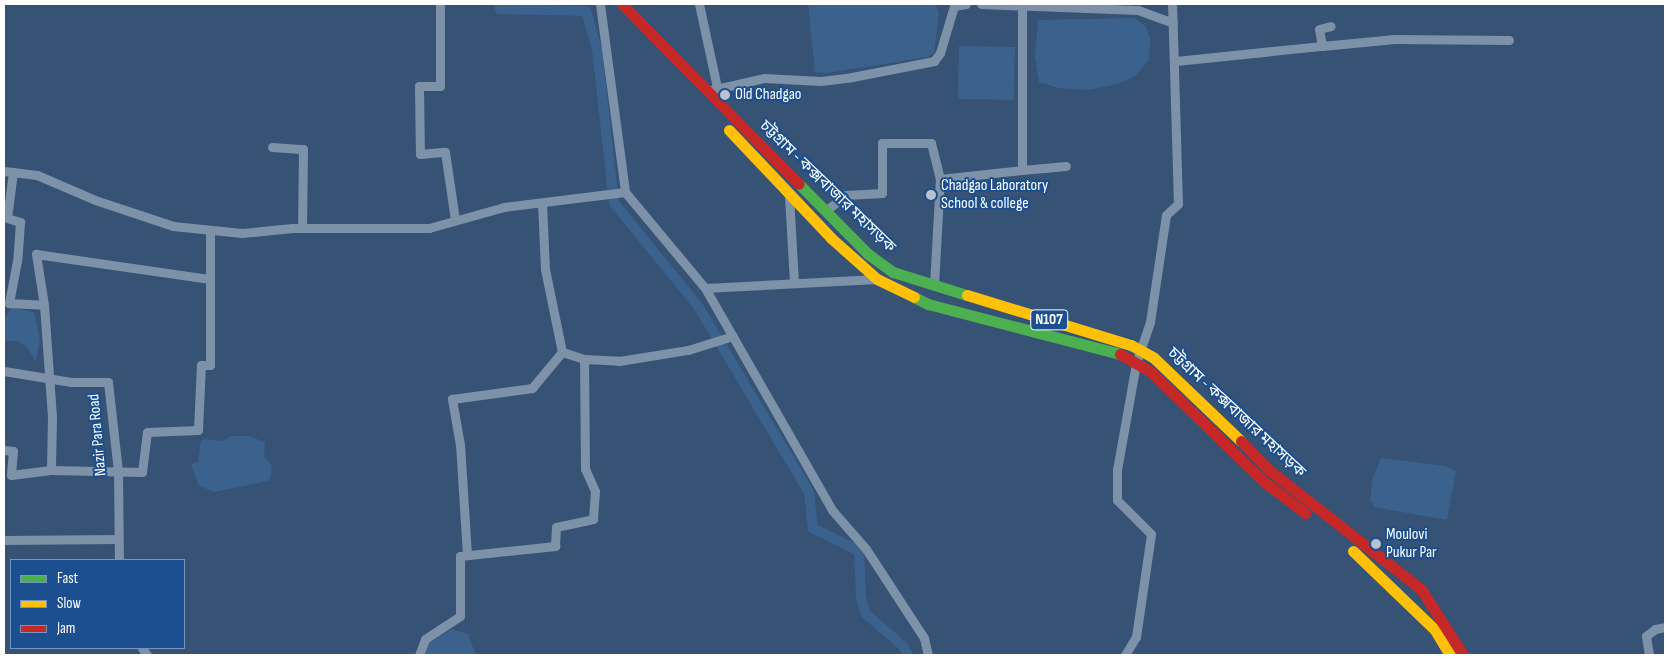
<!DOCTYPE html>
<html>
<head>
<meta charset="utf-8">
<style>
	body { margin:0 }
	#map { position:relative; width:1669px; height:659px; overflow:hidden; background:#365274; font-family:"Sofia Sans Condensed","Noto Sans Bengali",sans-serif }
	div>[style] { position:absolute }
	.water>* { inset:0; background:#3b618d; transform-origin:0 0 }
	.canal>* { height:10px; margin:-5px; padding:0 5px; transform-origin:5px; border-radius:5px; background:#3b618d }
	.street>* { height:9px; margin:-4.5px; padding:0 4.5px; transform-origin:4.5px; border-radius:4.5px; background:#7d92a8 }
	.fast>* { height:11px; margin:-5.5px; padding:0 5.5px; transform-origin:5.5px; border-radius:5.5px; background:#4caf50 }
	.slow>* { height:11px; margin:-5.5px; padding:0 5.5px; transform-origin:5.5px; border-radius:5.5px; background:#ffc107 }
	.jam>* { height:11px; margin:-5.5px; padding:0 5.5px; transform-origin:5.5px; border-radius:5.5px; background:#c62828 }
	.dots>* { width:14px; height:14px; translate:-50% -50%; box-sizing:border-box; border:2px solid #1b4f8f; border-radius:50% }
	span { translate:-50% -50%; white-space:nowrap; text-align:center; line-height:1.15; -webkit-text-stroke:4px #1b4f8f; paint-order:stroke }
	.shield-label span { padding:1px 4px; background:#1b4f8f; border:1px solid; border-radius:4px; -webkit-text-stroke-width:0 }
	.shield-label { font-size:15px; color:#fff; font-weight:700 }
	.poi-label { font-size:16px; color:#fff }
	.left { translate:0 -50%; text-align:left }
	.street-label { font-size:16px; color:#fff }
	.frame { position:absolute; inset:0; border:5px solid #fff; pointer-events:none }
	.legend { position:absolute; left:10px; top:559px; width:175px; height:90px; box-sizing:border-box; background:#1b4f8f; border:1px solid #7695bc; margin:0; padding:6px 9px; list-style:none; font-size:15px; color:#fff }
	.legend li { display:flex; align-items:center; gap:10px; height:25px }
	.legend b { width:25px; border:1px solid #7695bc }
</style>
</head>
<body>
<div id="map">
	<div class="water">
		<i style="clip-path:polygon(808px 4px,936px 4px,939px 15px,934px 52px,928px 57px,827px 73px,815px 72px)"></i>
		<i style="clip-path:polygon(1135px 18px,1146px 27px,1150px 39px,1149px 60px,1136px 75px,1118px 84px,1089px 90px,1058px 88px,1039px 82px,1035px 57px,1038px 20px)"></i>
		<i style="left:1015px;top:47px;width:53px;height:56px;rotate:91deg"></i>
		<i style="clip-path:polygon(11px 307px,34px 312px,40px 339px,36px 362px,27px 347px,18px 341px,4px 341px,4px 321px)"></i>
		<i style="clip-path:polygon(232px 436px,249px 436px,265px 442px,264px 457px,272px 465px,271px 476px,268px 481px,214px 492px,199px 486px,191px 464px,198px 462px,201px 441px,204px 439px,222px 441px)"></i>
		<i style="clip-path:polygon(1381px 458px,1445px 466px,1456px 471px,1447px 520px,1374px 507px,1370px 500px,1373px 477px)"></i>
		<i style="clip-path:polygon(452px 629px,468px 634px,476px 655px,422px 655px,423px 646px)"></i>
	</div>
	<div class="canal">
		<i style="left:499px;top:4px;width:5px;rotate:79deg"></i>
		<i style="left:500px;top:9px;width:86px;rotate:1.3deg"></i>
		<i style="left:586px;top:11px;width:40px;rotate:74deg"></i>
		<i style="left:597px;top:49px;width:155px;rotate:83.7deg"></i>
		<i style="left:614px;top:203px;width:133px;rotate:50.8deg"></i>
		<i style="left:698px;top:306px;width:217px;rotate:59.2deg"></i>
		<i style="left:809px;top:492px;width:36px;rotate:84deg"></i>
		<i style="left:813px;top:528px;width:51px;rotate:26.6deg"></i>
		<i style="left:859px;top:551px;width:46px;rotate:87.5deg"></i>
		<i style="left:861px;top:597px;width:18px;rotate:74deg"></i>
		<i style="left:866px;top:614px;width:49px;rotate:40.9deg"></i>
		<i style="left:903px;top:646px;width:10px;rotate:61deg"></i>
	</div>
	<div class="street">
		<i style="left:440px;top:4px;width:82px;rotate:90deg"></i>
		<i style="left:440px;top:86px;width:21px;rotate:180deg"></i>
		<i style="left:419px;top:86px;width:68px;rotate:89.2deg"></i>
		<i style="left:420px;top:154px;width:25px;rotate:-5deg"></i>
		<i style="left:445px;top:152px;width:69px;rotate:81.6deg"></i>
		<i style="left:600px;top:4px;width:190px;rotate:82.4deg"></i>
		<i style="left:625px;top:192px;width:125px;rotate:50.2deg"></i>
		<i style="left:705px;top:288px;width:256px;rotate:60.2deg"></i>
		<i style="left:832px;top:510px;width:52px;rotate:48.9deg"></i>
		<i style="left:866px;top:549px;width:106px;rotate:56.9deg"></i>
		<i style="left:924px;top:638px;width:17px;rotate:77deg"></i>
		<i style="left:699px;top:4px;width:85px;rotate:77.8deg"></i>
		<i style="left:981px;top:4px;width:157px;rotate:2.2deg"></i>
		<i style="left:1138px;top:10px;width:37px;rotate:20deg"></i>
		<i style="left:1322px;top:46px;width:73px;rotate:-5.5deg"></i>
		<i style="left:1395px;top:39px;width:114px;rotate:0.5deg"></i>
		<i style="left:1176px;top:61px;width:147px;rotate:-5.9deg"></i>
		<i style="left:1322px;top:46px;width:17px;rotate:-100deg"></i>
		<i style="left:1319px;top:29px;width:12px;rotate:-14deg"></i>
		<i style="left:707px;top:91px;width:58px;rotate:-12.8deg"></i>
		<i style="left:764px;top:78px;width:57px;rotate:3deg"></i>
		<i style="left:821px;top:81px;width:31px;rotate:-7deg"></i>
		<i style="left:852px;top:77px;width:84px;rotate:-11deg"></i>
		<i style="left:934px;top:61px;width:10px;rotate:-53deg"></i>
		<i style="left:940px;top:53px;width:49px;rotate:-73.4deg"></i>
		<i style="left:954px;top:6px;width:12px;rotate:-9deg"></i>
		<i style="left:272px;top:147px;width:31px;rotate:4deg"></i>
		<i style="left:303px;top:149px;width:79px;rotate:90.7deg"></i>
		<i style="left:1022px;top:170px;width:44px;rotate:-5.2deg"></i>
		<i style="left:4px;top:171px;width:33px;rotate:7deg"></i>
		<i style="left:37px;top:175px;width:63px;rotate:23.3deg"></i>
		<i style="left:95px;top:200px;width:82px;rotate:18.4deg"></i>
		<i style="left:173px;top:226px;width:69px;rotate:5.8deg"></i>
		<i style="left:242px;top:233px;width:51px;rotate:-5.6deg"></i>
		<i style="left:293px;top:228px;width:136px"></i>
		<i style="left:429px;top:228px;width:78px;rotate:-15.6deg"></i>
		<i style="left:504px;top:207px;width:122px;rotate:-7.1deg"></i>
		<i style="left:13px;top:172px;width:46px;rotate:97.4deg"></i>
		<i style="left:7px;top:218px;width:14px;rotate:17deg"></i>
		<i style="left:20px;top:222px;width:39px;rotate:94deg"></i>
		<i style="left:17px;top:261px;width:43px;rotate:100.8deg"></i>
		<i style="left:9px;top:303px;width:35px;rotate:3deg"></i>
		<i style="left:44px;top:305px;width:111px;rotate:85.9deg"></i>
		<i style="left:52px;top:416px;width:54px;rotate:91.1deg"></i>
		<i style="left:51px;top:470px;width:91px;rotate:1.3deg"></i>
		<i style="left:142px;top:472px;width:40px;rotate:-82.9deg"></i>
		<i style="left:147px;top:432px;width:51px;rotate:-2.2deg"></i>
		<i style="left:198px;top:430px;width:65px;rotate:-87.4deg"></i>
		<i style="left:201px;top:365px;width:9px"></i>
		<i style="left:210px;top:365px;width:86px;rotate:-90deg"></i>
		<i style="left:789px;top:196px;width:87px;rotate:86.7deg"></i>
		<i style="left:825px;top:211px;width:26px;rotate:-37deg"></i>
		<i style="left:846px;top:195px;width:36px;rotate:-3deg"></i>
		<i style="left:882px;top:193px;width:50px;rotate:-90deg"></i>
		<i style="left:882px;top:143px;width:49px"></i>
		<i style="left:931px;top:143px;width:37px;rotate:76deg"></i>
		<i style="left:934px;top:285px;width:106px;rotate:-86.8deg"></i>
		<i style="left:940px;top:179px;width:82px;rotate:-6.3deg"></i>
		<i style="left:1022px;top:170px;width:163px;rotate:-90deg"></i>
		<i style="left:705px;top:288px;width:172px;rotate:-3deg"></i>
		<i style="left:44px;top:305px;width:52px;rotate:-98.9deg"></i>
		<i style="left:36px;top:254px;width:176px;rotate:8.2deg"></i>
		<i style="left:210px;top:279px;width:48px;rotate:-90deg"></i>
		<i style="left:584px;top:359px;width:35px;rotate:3deg"></i>
		<i style="left:619px;top:361px;width:70px;rotate:-9.1deg"></i>
		<i style="left:688px;top:350px;width:47px;rotate:-17.3deg"></i>
		<i style="left:4px;top:371px;width:68px;rotate:9.3deg"></i>
		<i style="left:71px;top:382px;width:37px"></i>
		<i style="left:108px;top:382px;width:90px;rotate:83.6deg"></i>
		<i style="left:118px;top:471px;width:89px;rotate:89.4deg"></i>
		<i style="left:4px;top:450px;width:9px;rotate:6deg"></i>
		<i style="left:13px;top:451px;width:24px;rotate:95deg"></i>
		<i style="left:11px;top:475px;width:40px;rotate:-7.1deg"></i>
		<i style="left:4px;top:540px;width:114px;rotate:-0.5deg"></i>
		<i style="left:467px;top:555px;width:110px;rotate:-93.6deg"></i>
		<i style="left:460px;top:445px;width:47px;rotate:-99.9deg"></i>
		<i style="left:452px;top:399px;width:81px;rotate:-7.8deg"></i>
		<i style="left:532px;top:388px;width:47px;rotate:-50.2deg"></i>
		<i style="left:142px;top:648px;width:9px;rotate:54deg"></i>
		<i style="left:419px;top:655px;width:17px;rotate:-69deg"></i>
		<i style="left:425px;top:639px;width:42px;rotate:-33.3deg"></i>
		<i style="left:460px;top:616px;width:60px;rotate:-90deg"></i>
		<i style="left:460px;top:556px;width:96px;rotate:-6deg"></i>
		<i style="left:555px;top:546px;width:19px;rotate:-87deg"></i>
		<i style="left:556px;top:527px;width:38px;rotate:-12deg"></i>
		<i style="left:593px;top:519px;width:28px;rotate:-86deg"></i>
		<i style="left:595px;top:491px;width:24px;rotate:-114deg"></i>
		<i style="left:585px;top:469px;width:110px;rotate:-90.5deg"></i>
		<i style="left:584px;top:359px;width:23px;rotate:-162deg"></i>
		<i style="left:562px;top:352px;width:85px;rotate:-101.6deg"></i>
		<i style="left:545px;top:269px;width:66px;rotate:-92.6deg"></i>
		<i style="left:1125px;top:655px;width:21px;rotate:-59deg"></i>
		<i style="left:1136px;top:637px;width:104px;rotate:-81.7deg"></i>
		<i style="left:1151px;top:534px;width:48px;rotate:-135deg"></i>
		<i style="left:1117px;top:500px;width:30px;rotate:-90deg"></i>
		<i style="left:1117px;top:470px;width:109px;rotate:-79.9deg"></i>
		<i style="left:1136px;top:363px;width:43px;rotate:-71.1deg"></i>
		<i style="left:1150px;top:322px;width:108px;rotate:-81.5deg"></i>
		<i style="left:1166px;top:215px;width:16px;rotate:-43deg"></i>
		<i style="left:1178px;top:204px;width:200px;rotate:-91.7deg"></i>
		<i style="left:1649px;top:655px;width:19px;rotate:-99deg"></i>
		<i style="left:1646px;top:636px;width:11px;rotate:-38deg"></i>
		<i style="left:1655px;top:629px;width:10px;rotate:-11deg"></i>
	</div>
	<div class="fast">
		<i style="left:799px;top:184px;width:98px;rotate:45.4deg"></i>
		<i style="left:868px;top:254px;width:31px;rotate:36deg"></i>
		<i style="left:893px;top:272px;width:77px;rotate:17.3deg"></i>
		<i style="left:914px;top:297px;width:16px;rotate:27deg"></i>
		<i style="left:928px;top:304px;width:198px;rotate:14.6deg"></i>
	</div>
	<div class="slow">
		<i style="left:729px;top:130px;width:149px;rotate:46.6deg"></i>
		<i style="left:831px;top:238px;width:62px;rotate:41.7deg"></i>
		<i style="left:877px;top:279px;width:41px;rotate:25.9deg"></i>
		<i style="left:967px;top:295px;width:171px;rotate:17deg"></i>
		<i style="left:1131px;top:345px;width:26px;rotate:29deg"></i>
		<i style="left:1154px;top:358px;width:120px;rotate:43.7deg"></i>
		<i style="left:1353px;top:551px;width:114px;rotate:43.9deg"></i>
		<i style="left:1435px;top:630px;width:29px;rotate:59deg"></i>
	</div>
	<div class="jam">
		<i style="left:622px;top:4px;width:252px;rotate:45.5deg"></i>
		<i style="left:1120px;top:354px;width:34px;rotate:30deg"></i>
		<i style="left:1150px;top:371px;width:158px;rotate:44.2deg"></i>
		<i style="left:1263px;top:481px;width:53px;rotate:37.3deg"></i>
		<i style="left:1241px;top:441px;width:40px;rotate:46deg"></i>
		<i style="left:1269px;top:470px;width:193px;rotate:38.1deg"></i>
		<i style="left:1421px;top:589px;width:78px;rotate:57.5deg"></i>
	</div>
	<div class="dots">
		<i style="left:725px;top:95px;background:#b9c2ce"></i>
		<i style="left:931px;top:195px;background:#b9c2ce"></i>
		<i style="left:1376px;top:544px;background:#b9c2ce"></i>
	</div>
	<div class="shield-label">
		<span style="left:1049px;top:320px">N107</span>
	</div>
	<div class="poi-label">
		<span class="left" style="left:735px;top:95px">Old Chadgao</span>
		<span class="left" style="left:941px;top:195px">Chadgao Laboratory<br>School &amp; college</span>
		<span class="left" style="left:1386px;top:544px">Moulovi<br>Pukur Par</span>
	</div>
	<div class="street-label">
		<span style="left:827px;top:187px;rotate:44deg">চট্টগ্রাম - কক্সবাজার মহাসড়ক</span>
		<span style="left:1236px;top:413px;rotate:43deg">চট্টগ্রাম - কক্সবাজার মহাসড়ক</span>
		<span style="left:98px;top:435px;rotate:-95deg">Nazir Para Road</span>
	</div>
	<div class="frame"></div>
	<ul class="legend">
	<li><b style="height:6px;background:#4caf50"></b>Fast</li>
	<li><b style="height:6px;background:#ffc107"></b>Slow</li>
	<li><b style="height:6px;background:#c62828"></b>Jam</li>
	</ul>
</div>
</body>
</html>
